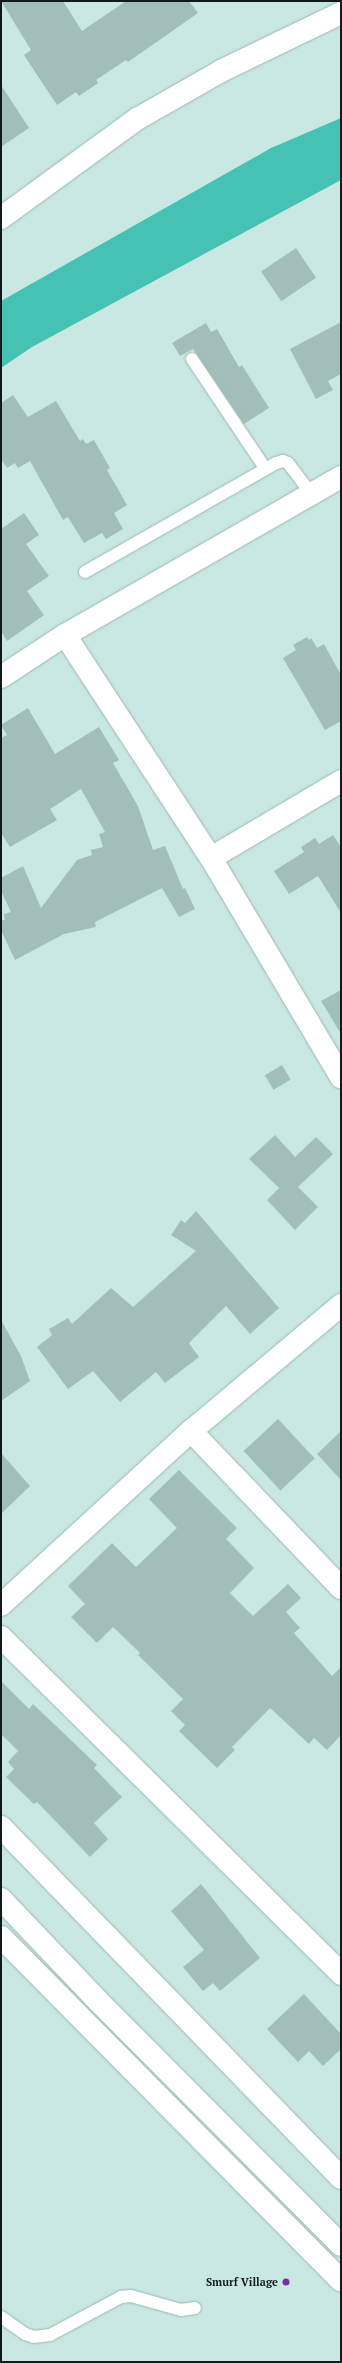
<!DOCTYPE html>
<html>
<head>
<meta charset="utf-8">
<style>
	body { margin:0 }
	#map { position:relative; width:342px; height:2363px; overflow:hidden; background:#cae8e3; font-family:"PT Serif",serif }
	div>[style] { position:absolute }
	.water>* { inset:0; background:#46c2b4 }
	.building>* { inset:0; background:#a2beba; transform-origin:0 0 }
	.roads { filter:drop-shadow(0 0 1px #9bb8b3) drop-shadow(0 0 1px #9bb8b3) }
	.lane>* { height:12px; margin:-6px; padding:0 6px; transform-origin:6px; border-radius:6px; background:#fff }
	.street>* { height:22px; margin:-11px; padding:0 11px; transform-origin:11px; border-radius:11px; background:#fff }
	.dots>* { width:11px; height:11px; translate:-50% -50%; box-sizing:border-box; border:2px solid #cae8e3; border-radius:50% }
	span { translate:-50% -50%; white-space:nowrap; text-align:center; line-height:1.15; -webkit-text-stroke:4px #cae8e3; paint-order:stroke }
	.poi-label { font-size:11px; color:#101b19; font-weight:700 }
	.right { translate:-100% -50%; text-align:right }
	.frame { position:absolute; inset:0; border:2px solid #101b19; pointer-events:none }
</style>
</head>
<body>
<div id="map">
	<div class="water">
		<i style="clip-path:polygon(341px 118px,341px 180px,32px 347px,1px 368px,1px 301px,271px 148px)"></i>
	</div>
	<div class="building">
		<i style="clip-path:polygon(1px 1px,63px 1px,82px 31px,126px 1px,189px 1px,198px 13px,128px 62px,126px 60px,96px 80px,98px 83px,79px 96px,76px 92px,57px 105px,24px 55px,31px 50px)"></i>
		<i style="clip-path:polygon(1px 85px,29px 128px,1px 147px)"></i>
		<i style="left:296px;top:248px;width:36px;height:42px;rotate:56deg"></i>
		<i style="clip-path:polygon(341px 322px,341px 374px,328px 381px,333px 390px,316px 399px,290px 349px)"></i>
		<i style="clip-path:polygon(206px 323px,211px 332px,217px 329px,239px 367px,242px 365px,269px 408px,244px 424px,193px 349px,180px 356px,172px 343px)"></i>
		<i style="clip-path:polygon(13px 395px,28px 417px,56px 401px,80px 441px,83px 439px,86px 444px,94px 440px,110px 468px,107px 470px,127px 505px,114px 513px,123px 529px,106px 539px,102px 533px,84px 543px,68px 517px,63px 520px,30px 461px,18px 468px,15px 463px,7px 468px,1px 459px,1px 403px)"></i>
		<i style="clip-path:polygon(24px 513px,39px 535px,26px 544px,49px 576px,27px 591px,44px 615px,7px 641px,1px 631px,1px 529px)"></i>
		<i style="clip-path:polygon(307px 637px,309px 640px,311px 638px,317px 648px,324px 644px,341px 675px,341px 721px,325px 730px,283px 658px,296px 650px,293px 645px)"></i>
		<i style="clip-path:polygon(28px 708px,55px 754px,99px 727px,119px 760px,113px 763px,138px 806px,153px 850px,165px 846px,183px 889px,185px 888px,195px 909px,179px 917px,162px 888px,95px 922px,96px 927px,64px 934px,15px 960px,1px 930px,1px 920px,5px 920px,4px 914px,11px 912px,1px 891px,1px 878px,23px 866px,41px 908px,77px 860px,92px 855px,91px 850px,103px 847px,99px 834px,105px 832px,81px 789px,50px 809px,57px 820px,10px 847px,1px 833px,1px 738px,7px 735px,1px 725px)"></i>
		<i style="clip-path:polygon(333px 835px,341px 847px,341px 913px,318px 876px,289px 894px,274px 871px,304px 852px,301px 847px,315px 838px,319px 844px)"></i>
		<i style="clip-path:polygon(341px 990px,341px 1034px,321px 1001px)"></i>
		<i style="left:282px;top:1065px;width:17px;height:20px;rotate:59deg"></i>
		<i style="clip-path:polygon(275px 1135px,295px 1157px,316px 1137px,333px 1154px,298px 1187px,318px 1207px,295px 1230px,267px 1200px,279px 1188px,249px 1159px)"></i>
		<i style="clip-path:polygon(196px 1211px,279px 1308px,250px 1334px,226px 1306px,189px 1343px,199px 1357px,165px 1383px,156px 1372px,120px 1402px,93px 1371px,68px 1389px,37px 1347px,52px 1335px,49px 1329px,68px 1318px,72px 1324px,111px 1288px,133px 1307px,196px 1251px,171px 1235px,181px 1220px,185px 1223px)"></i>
		<i style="clip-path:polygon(1px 1320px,21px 1356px,30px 1381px,1px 1401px)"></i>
		<i style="left:278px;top:1419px;width:54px;height:47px;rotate:47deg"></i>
		<i style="clip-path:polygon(341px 1431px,341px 1480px,317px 1454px)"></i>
		<i style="clip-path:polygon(1px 1453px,30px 1486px,1px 1514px)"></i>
		<i style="clip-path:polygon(179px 1470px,237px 1528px,226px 1539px,254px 1568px,230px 1593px,253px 1616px,288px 1584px,301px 1598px,286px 1612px,300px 1628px,294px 1633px,332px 1676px,341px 1667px,341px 1735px,327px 1750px,314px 1738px,309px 1744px,270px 1708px,232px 1747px,235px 1750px,217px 1768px,179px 1731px,185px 1725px,171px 1711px,183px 1699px,138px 1655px,140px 1653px,113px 1627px,97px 1643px,71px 1617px,85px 1604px,68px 1586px,112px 1543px,136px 1567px,177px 1528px,149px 1499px)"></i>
		<i style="clip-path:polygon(1px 1681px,29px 1709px,33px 1704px,97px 1765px,94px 1768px,122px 1797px,94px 1823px,108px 1839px,90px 1857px,37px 1802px,34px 1804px,6px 1777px,14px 1769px,8px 1762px,18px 1751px,1px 1734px)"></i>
		<i style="clip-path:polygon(201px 1884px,260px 1958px,220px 1991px,213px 1983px,203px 1991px,183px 1967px,204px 1950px,171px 1911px)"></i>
		<i style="clip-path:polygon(304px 1994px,341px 2034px,341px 2049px,323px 2066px,309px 2051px,298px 2062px,267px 2029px)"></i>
	</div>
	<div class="roads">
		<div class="lane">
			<i style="left:192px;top:359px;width:131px;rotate:56.2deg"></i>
			<i style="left:85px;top:572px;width:220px;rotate:-29.7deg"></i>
			<i style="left:276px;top:463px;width:7px;rotate:-16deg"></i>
			<i style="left:283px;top:461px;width:5px;rotate:22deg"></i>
			<i style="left:288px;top:463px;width:39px;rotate:53deg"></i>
			<i style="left:1px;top:2317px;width:29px;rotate:35deg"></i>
			<i style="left:25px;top:2334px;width:9px;rotate:18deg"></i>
			<i style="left:34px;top:2337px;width:16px;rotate:-7deg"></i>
			<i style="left:50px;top:2335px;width:81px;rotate:-28.2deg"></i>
			<i style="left:121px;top:2297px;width:10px;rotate:-6deg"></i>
			<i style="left:131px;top:2296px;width:52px;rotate:15.6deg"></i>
			<i style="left:181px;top:2310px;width:14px;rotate:-8deg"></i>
		</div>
		<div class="street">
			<i style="left:1px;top:218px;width:168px;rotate:-36.1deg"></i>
			<i style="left:137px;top:119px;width:97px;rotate:-29.7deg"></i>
			<i style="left:221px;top:71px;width:133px;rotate:-25.8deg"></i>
			<i style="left:65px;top:635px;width:267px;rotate:56.8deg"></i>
			<i style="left:211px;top:858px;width:255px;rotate:59.3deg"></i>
			<i style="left:1px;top:677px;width:77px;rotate:-33.3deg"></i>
			<i style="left:65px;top:635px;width:318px;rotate:-29.8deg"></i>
			<i style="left:211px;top:858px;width:151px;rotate:-30.6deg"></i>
			<i style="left:191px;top:1431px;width:217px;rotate:46.3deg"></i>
			<i style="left:1px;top:1605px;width:258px;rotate:-42.5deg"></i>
			<i style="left:191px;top:1431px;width:196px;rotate:-40deg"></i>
			<i style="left:1px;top:1637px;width:479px;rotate:44.7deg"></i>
			<i style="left:1px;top:1827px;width:489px;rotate:45.9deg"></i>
			<i style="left:1px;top:1899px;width:141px;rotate:46.4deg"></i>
			<i style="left:98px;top:2001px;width:344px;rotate:45.1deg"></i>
			<i style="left:1px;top:1937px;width:483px;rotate:45.3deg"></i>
		</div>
	</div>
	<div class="dots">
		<i style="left:286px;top:2282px;background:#792d9f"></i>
	</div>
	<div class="poi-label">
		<span class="right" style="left:278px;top:2282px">Smurf Village</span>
	</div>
	<div class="frame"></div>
</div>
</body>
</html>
